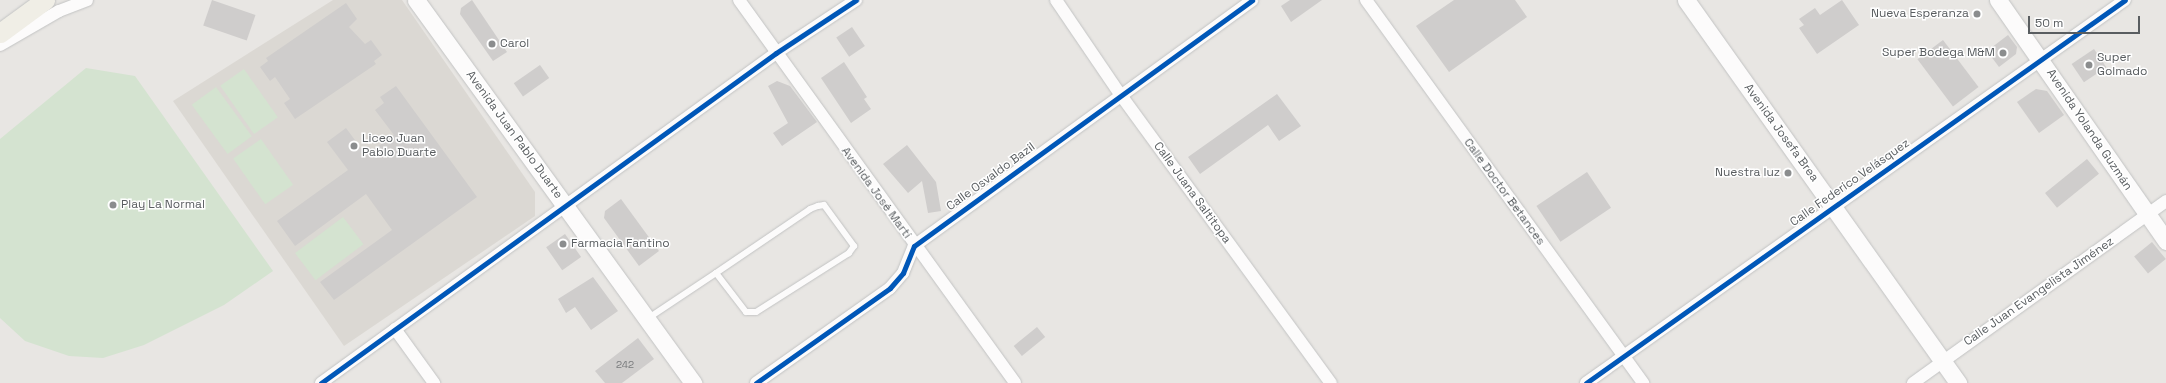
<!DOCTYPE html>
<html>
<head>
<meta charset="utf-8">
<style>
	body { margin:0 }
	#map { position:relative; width:2166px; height:383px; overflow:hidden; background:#e8e6e3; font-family:"Space Grotesk",sans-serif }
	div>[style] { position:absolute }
	.education>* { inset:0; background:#dbd8d3 }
	.green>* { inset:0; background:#d4e3d0; transform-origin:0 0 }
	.building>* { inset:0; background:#cfcdcc; transform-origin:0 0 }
	.roads { filter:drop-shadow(0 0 1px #c2c3c3) drop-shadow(0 0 1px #c2c3c3) }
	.service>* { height:6px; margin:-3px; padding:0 3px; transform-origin:3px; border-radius:3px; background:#fcfbfb }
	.minor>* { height:12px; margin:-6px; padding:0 6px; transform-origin:6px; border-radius:6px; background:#fcfbfb }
	.secondary>* { height:17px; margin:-8.5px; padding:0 8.5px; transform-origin:8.5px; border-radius:8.5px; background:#fcfbfb }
	.primary>* { height:19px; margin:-9.5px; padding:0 9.5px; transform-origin:9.5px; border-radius:9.5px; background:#f0eee6 }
	.cycleway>* { height:5px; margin:-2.5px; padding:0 2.5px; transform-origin:2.5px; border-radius:2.5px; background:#0057b8 }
	.dots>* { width:11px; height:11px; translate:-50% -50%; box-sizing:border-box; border:2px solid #fff; border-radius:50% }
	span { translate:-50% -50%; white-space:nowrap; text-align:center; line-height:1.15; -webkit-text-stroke:3px #fff; paint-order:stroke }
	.number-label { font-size:10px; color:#787a7c }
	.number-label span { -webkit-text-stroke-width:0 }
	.poi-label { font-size:12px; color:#595d60 }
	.right { translate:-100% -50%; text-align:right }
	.left { translate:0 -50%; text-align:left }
	.street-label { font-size:12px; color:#595d60 }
	.scale { position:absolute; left:2028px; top:16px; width:112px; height:18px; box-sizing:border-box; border:2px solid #595d60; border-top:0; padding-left:5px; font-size:12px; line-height:14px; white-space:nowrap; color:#595d60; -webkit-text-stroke:3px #fff; paint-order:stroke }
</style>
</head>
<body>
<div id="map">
	<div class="education">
		<i style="clip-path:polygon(333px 0,402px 0,535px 192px,535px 216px,344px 346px,173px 101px)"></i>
	</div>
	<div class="green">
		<i style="clip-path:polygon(86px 68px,135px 76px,273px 271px,224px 305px,144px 345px,103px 358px,69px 356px,25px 341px,0 318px,0 139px)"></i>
		<i style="left:244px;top:69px;width:59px;height:29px;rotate:55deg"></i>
		<i style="left:216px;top:87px;width:61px;height:30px;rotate:54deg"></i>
		<i style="left:261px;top:139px;width:56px;height:34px;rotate:55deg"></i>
		<i style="left:343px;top:217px;width:34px;height:60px;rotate:53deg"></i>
	</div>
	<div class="building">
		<i style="left:212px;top:0;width:46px;height:27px;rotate:19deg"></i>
		<i style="clip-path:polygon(472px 0,507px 52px,493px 61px,460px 14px,461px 8px)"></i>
		<i style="clip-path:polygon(1290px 0,1322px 0,1291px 22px,1281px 6px)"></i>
		<i style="clip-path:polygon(1454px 0,1515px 0,1527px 17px,1449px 72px,1416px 26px)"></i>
		<i style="clip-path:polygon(1842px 0,1859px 25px,1817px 54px,1799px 28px,1804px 25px,1799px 19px,1815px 8px,1820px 15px)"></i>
		<i style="clip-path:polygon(346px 3px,357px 19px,349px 27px,365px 44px,371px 40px,382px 55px,374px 61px,376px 64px,295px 119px,284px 103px,290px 99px,275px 77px,270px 81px,260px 67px,268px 61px,266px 58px)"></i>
		<i style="left:852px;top:27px;width:23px;height:19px;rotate:56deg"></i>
		<i style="clip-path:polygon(2008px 35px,2017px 47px,2016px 54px,1999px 67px,1987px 51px)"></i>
		<i style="left:1943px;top:40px;width:59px;height:32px;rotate:53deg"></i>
		<i style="left:2094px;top:49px;width:22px;height:27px;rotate:56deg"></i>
		<i style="clip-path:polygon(844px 62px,867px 97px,864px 99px,871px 109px,851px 123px,821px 78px)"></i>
		<i style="left:540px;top:65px;width:16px;height:32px;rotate:55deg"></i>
		<i style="clip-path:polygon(777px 81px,790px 86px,817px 122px,782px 146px,773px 133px,788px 123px,768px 86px)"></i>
		<i style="clip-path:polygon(396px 86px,477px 197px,334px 300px,320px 282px,392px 230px,366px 194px,295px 246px,277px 221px,348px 170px,327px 142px,346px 128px,366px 155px,394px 135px,375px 110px,384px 103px,380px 97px)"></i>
		<i style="clip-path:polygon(2036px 89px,2047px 91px,2064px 115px,2039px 133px,2017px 102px)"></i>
		<i style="clip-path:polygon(1277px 94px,1301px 126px,1279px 141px,1268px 125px,1200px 174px,1188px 157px)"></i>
		<i style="clip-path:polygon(907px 145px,936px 182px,941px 211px,928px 213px,922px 181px,908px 193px,883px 164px)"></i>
		<i style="left:2087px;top:159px;width:19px;height:54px;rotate:51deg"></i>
		<i style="left:1587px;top:172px;width:43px;height:61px;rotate:56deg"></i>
		<i style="clip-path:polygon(621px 199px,659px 251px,639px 266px,604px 218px,605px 211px)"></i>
		<i style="left:565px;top:234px;width:28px;height:23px;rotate:55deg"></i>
		<i style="left:2152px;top:242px;width:22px;height:23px;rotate:51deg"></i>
		<i style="clip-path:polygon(593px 277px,618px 311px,591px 330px,575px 307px,566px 313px,558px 299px)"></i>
		<i style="left:1037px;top:327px;width:13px;height:30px;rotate:51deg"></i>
		<i style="clip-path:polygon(638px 338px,654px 359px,622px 383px,605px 383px,595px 371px)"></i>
	</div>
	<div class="roads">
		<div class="service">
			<i style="left:647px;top:319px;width:83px;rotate:-33.7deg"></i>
			<i style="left:716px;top:273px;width:114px;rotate:-34.2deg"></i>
			<i style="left:810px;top:209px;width:9px;rotate:-21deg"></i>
			<i style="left:818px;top:206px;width:6px;rotate:-9deg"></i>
			<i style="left:824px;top:205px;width:51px;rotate:53.8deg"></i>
			<i style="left:854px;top:246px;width:9px;rotate:126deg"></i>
			<i style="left:849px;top:253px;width:110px;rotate:147.6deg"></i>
			<i style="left:756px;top:312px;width:10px;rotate:180deg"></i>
			<i style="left:746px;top:312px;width:49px;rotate:-127.6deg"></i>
		</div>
		<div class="minor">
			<i style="left:739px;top:0;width:472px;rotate:54.2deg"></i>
			<i style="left:1056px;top:0;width:114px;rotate:55.8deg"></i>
			<i style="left:1120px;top:94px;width:358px;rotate:53.9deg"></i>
			<i style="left:1366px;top:0;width:473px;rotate:54.1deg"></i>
			<i style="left:0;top:45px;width:68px;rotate:-30deg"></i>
			<i style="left:59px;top:11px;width:30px;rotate:-21deg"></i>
			<i style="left:395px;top:329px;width:67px;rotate:54.2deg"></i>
			<i style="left:321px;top:383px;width:562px;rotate:-35.95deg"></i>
			<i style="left:776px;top:53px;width:96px;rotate:-33.5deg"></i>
			<i style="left:756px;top:383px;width:164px;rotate:-35.3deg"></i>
			<i style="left:890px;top:288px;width:20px;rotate:-49deg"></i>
			<i style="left:903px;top:273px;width:29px;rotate:-68deg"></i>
			<i style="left:914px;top:246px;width:418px;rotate:-36deg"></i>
			<i style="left:1586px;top:383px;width:661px;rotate:-35.4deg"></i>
			<i style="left:1913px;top:383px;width:312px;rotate:-35.7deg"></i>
		</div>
		<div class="secondary">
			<i style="left:416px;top:0;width:473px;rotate:54.1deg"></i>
			<i style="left:1686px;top:0;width:470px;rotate:54.6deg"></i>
			<i style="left:1998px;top:0;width:294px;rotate:55.1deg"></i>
		</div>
		<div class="primary">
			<i style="left:0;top:33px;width:56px;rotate:-36.3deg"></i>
		</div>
	</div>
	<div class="cycleway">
		<i style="left:321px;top:383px;width:562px;rotate:-35.95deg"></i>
		<i style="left:776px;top:53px;width:96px;rotate:-33.5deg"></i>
		<i style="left:756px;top:383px;width:164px;rotate:-35.3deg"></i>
		<i style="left:890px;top:288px;width:20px;rotate:-49deg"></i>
		<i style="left:903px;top:273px;width:29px;rotate:-68deg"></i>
		<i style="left:914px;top:246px;width:418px;rotate:-36deg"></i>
		<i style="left:1586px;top:383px;width:661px;rotate:-35.4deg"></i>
	</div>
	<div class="dots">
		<i style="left:1977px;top:14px;background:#8b8d8e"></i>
		<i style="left:492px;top:44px;background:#8b8d8e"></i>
		<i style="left:2003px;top:53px;background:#8b8d8e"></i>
		<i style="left:2089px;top:65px;background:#8b8d8e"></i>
		<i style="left:354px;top:146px;background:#8b8d8e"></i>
		<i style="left:1788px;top:173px;background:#8b8d8e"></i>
		<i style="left:113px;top:205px;background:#8b8d8e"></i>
		<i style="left:563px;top:244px;background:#8b8d8e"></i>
	</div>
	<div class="number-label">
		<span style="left:625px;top:365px">242</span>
	</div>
	<div class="poi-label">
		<span class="right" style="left:1969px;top:14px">Nueva Esperanza</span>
		<span class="left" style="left:500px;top:44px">Carol</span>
		<span class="right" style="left:1995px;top:53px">Super Bodega M&amp;M</span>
		<span class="left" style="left:2097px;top:65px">Super<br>Golmado</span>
		<span class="left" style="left:362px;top:146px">Liceo Juan<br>Pablo Duarte</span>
		<span class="right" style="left:1780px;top:173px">Nuestra luz</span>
		<span class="left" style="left:121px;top:205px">Play La Normal</span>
		<span class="left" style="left:571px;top:244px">Farmacia Fantino</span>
	</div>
	<div class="street-label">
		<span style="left:2089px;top:130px;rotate:56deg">Avenida Yolanda Guzmán</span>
		<span style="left:1781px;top:133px;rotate:54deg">Avenida Josefa Brea</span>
		<span style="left:514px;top:135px;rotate:54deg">Avenida Juan Pablo Duarte</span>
		<span style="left:991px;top:177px;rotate:-36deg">Calle Osvaldo Bazil</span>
		<span style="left:1850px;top:183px;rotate:-35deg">Calle Federico Velásquez</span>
		<span style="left:1504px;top:192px;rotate:54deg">Calle Doctor Betances</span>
		<span style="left:876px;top:193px;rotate:54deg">Avenida José Martí</span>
		<span style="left:1192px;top:193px;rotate:54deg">Calle Juana Saltitopa</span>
		<span style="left:2039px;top:292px;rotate:-35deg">Calle Juan Evangelista Jiménez</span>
	</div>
	<div class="scale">50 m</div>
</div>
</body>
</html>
